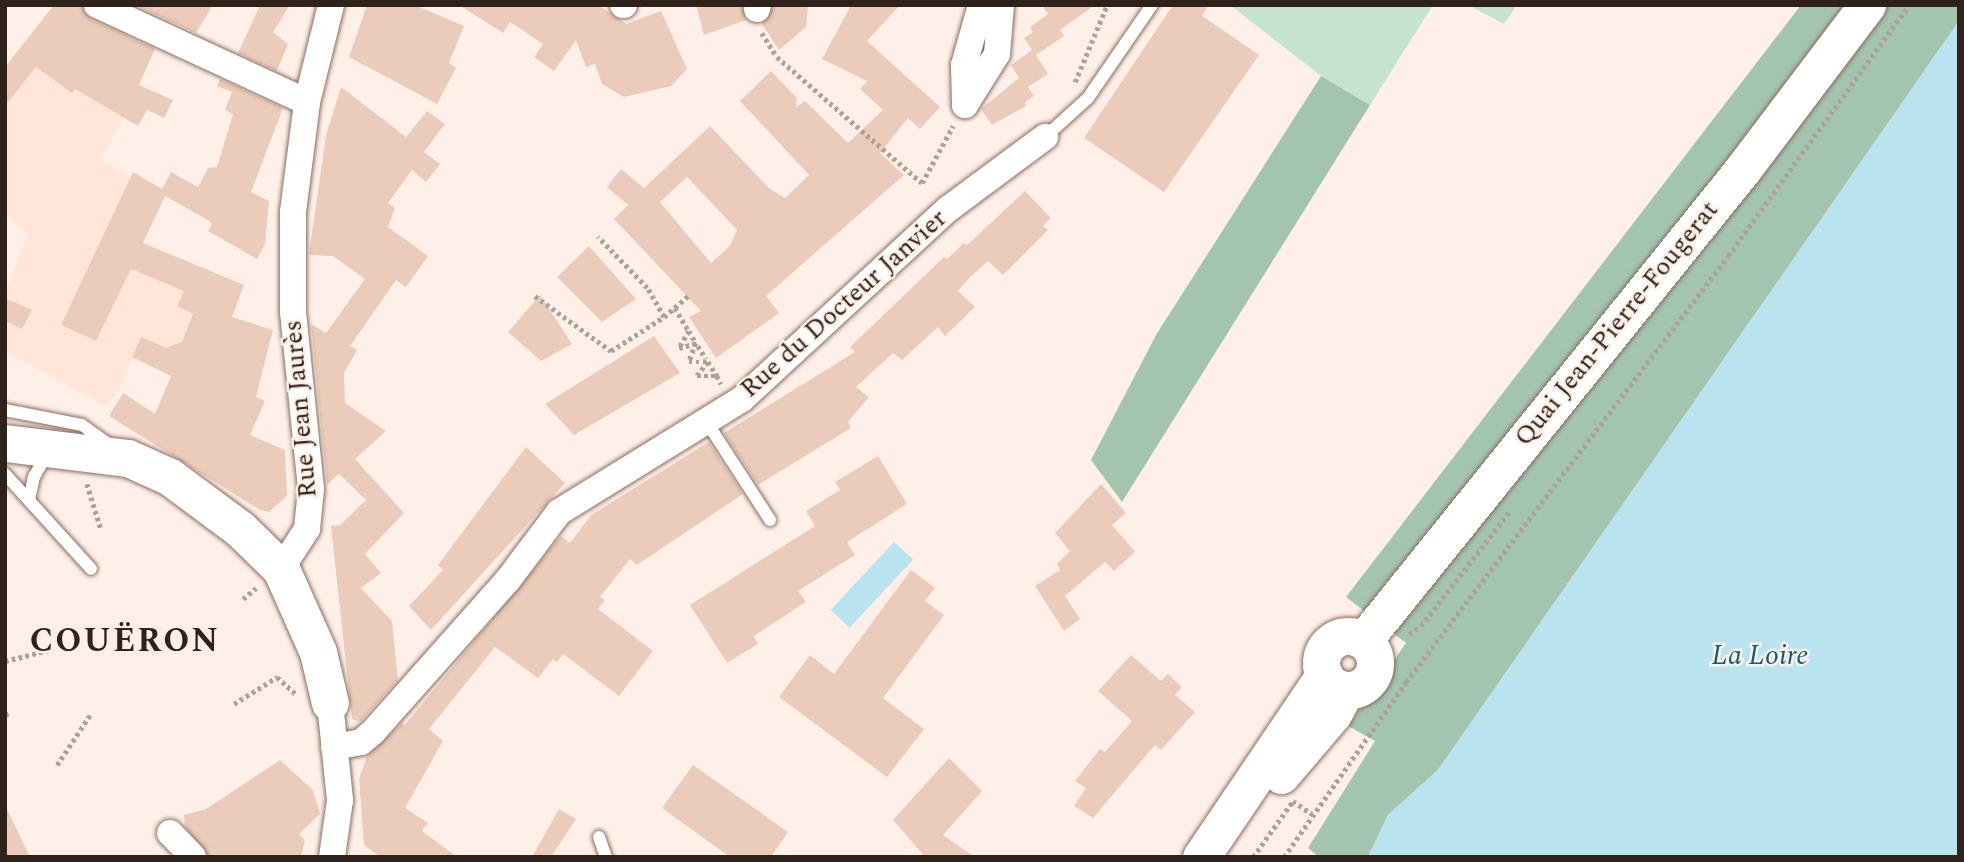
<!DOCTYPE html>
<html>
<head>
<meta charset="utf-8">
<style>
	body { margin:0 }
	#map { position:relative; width:1964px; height:862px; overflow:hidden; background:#fef0e9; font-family:Spectral,serif }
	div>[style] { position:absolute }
	.built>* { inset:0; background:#ffe6d9 }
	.green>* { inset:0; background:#c5e3d1 }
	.forest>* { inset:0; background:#a3c5b0 }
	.water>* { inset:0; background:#bae3f0; transform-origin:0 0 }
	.building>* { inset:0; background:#ebcbb9 }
	.path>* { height:4.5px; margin-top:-2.25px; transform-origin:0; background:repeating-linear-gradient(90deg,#ada099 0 3.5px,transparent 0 7px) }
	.roads { filter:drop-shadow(0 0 2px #8a6c5d) drop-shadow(0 0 2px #8a6c5d) }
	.lane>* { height:12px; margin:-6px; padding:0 6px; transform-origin:6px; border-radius:6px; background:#fff }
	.street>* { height:26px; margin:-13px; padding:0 13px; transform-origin:13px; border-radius:13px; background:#fff }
	.secondary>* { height:37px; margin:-18.5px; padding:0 18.5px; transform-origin:18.5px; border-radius:18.5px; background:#fff }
	.secondary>.ring { margin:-18.5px; padding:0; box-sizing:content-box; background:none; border:37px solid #fff; border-radius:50% }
	span { translate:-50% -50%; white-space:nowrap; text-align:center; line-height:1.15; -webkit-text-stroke:5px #fef0e9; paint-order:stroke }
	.street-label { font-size:26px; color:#2e221b }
	.water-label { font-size:28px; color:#0c5e70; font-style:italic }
	.district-label { font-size:33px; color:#2e221b; font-weight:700; letter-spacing:2px }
	.frame { position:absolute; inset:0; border:7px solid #2e221b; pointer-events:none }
</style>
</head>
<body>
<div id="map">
	<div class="built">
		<i style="clip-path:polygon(54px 5px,66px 5px,126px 32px,119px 41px,114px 112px,124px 118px,100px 160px,140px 182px,143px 243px,220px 275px,183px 381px,132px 358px,120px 389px,104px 406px,5px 351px,5px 326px,13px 304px,5px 292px,27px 235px,5px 213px,5px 67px)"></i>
	</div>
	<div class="green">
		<i style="clip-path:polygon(1230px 5px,1433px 5px,1370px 105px,1321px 76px)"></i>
		<i style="clip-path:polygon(1468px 5px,1517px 5px,1504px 24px)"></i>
	</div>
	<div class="forest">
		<i style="clip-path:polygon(1801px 5px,1959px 5px,1959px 21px,1438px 770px,1388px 815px,1368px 857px,1319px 857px,1308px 848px,1375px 741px,1348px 726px,1406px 643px,1346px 597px)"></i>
		<i style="clip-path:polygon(1321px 76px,1370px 105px,1122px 502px,1091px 460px,1156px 335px)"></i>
	</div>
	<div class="water">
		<i style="clip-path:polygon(1959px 21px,1959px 857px,1368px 857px,1388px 815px,1438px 770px)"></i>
		<i style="left:894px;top:542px;width:26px;height:93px;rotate:43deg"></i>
	</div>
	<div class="building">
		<i style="clip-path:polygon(54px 5px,81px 5px,90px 19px,155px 49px,139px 85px,173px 100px,164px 118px,147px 110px,138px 126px,75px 89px,72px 93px,36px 67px,5px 106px,5px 67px)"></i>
		<i style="clip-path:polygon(135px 5px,213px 5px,196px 33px)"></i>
		<i style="clip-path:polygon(260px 5px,290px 5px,273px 32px,288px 44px,277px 71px,238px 53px)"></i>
		<i style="clip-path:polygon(367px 5px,415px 5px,464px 26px,449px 63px,456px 68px,437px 104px,349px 57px)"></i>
		<i style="clip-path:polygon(459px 5px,598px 5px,626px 24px,661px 11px,687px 69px,671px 86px,624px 97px,602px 84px,595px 64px,586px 67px,576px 40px,554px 71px,534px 57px,543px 44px,510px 22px,503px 33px)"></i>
		<i style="clip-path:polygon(696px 5px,742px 5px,746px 20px,704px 35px)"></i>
		<i style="clip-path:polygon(773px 5px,808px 5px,806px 27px,779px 50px,762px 24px)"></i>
		<i style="clip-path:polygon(evenodd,851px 5px,900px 5px,867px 41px,940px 107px,920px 129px,908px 118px,880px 153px,904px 175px,766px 296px,779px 313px,716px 358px,689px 317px,701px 311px,614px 219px,628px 205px,607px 187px,621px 169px,644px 188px,710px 126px,770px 189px,785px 198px,809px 175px,740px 101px,771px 71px,797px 98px,796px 107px,805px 101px,848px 143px,883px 110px,860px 89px,867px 81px,822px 59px,851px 5px,687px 177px,737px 230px,730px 246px,711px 263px,660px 202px,687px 177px)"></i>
		<i style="clip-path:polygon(1042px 5px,1095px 5px,1060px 30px,1064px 36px,1036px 55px,1048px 74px,1028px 87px,1034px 96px,1025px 102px,1026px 106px,992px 125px,981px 109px,1019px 78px,1011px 65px,1032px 50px,1024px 38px,1033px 32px,1030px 27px,1048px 14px)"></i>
		<i style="clip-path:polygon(1173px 5px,1209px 5px,1202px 16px,1259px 55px,1164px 192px,1084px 138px)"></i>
		<i style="clip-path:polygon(220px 79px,283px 108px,251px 192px,269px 201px,265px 244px,257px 259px,208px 231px,212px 224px,208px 220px,165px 196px,143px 243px,244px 285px,232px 317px,273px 330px,256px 397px,265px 401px,250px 435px,285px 450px,287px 496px,269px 512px,260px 510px,109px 416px,123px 393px,155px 414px,171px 376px,132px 357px,141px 337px,166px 348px,182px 342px,193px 314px,177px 306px,184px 291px,131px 269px,96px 341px,61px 325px,133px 172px,162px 189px,171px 172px,198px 187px,208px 168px,217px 167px,233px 114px,225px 110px,232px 92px,217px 86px)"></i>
		<i style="clip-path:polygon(341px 87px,406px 137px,427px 111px,445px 124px,424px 152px,440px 164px,426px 182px,412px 170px,388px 203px,395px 208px,388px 227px,428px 256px,406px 287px,396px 280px,350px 346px,357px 350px,344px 373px,345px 403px,386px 431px,355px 459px,404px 513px,365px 554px,381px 573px,361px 588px,392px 621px,398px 680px,360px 722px,352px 719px,331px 526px,340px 525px,366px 500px,339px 474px,327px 485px,311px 324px,326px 333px,365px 279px,333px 256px,309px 255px,326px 135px)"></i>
		<i style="clip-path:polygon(1025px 191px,1051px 218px,1043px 226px,1048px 230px,1003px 275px,988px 261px,969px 278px,958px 291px,975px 307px,945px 336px,938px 327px,902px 360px,893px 353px,856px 387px,869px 397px,848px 422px,851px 428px,758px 485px,724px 433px,855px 352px,850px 347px,944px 257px,947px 259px,964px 243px,967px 245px)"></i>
		<i style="clip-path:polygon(589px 246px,636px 299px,602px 322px,557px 277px)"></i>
		<i style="clip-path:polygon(540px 295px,572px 344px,541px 361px,508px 332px)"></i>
		<i style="clip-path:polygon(5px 298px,32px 310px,22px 329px,5px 321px)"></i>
		<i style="clip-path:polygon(654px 336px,680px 373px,574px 435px,545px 404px)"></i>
		<i style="clip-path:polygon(709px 442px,743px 494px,637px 565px,630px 559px,600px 597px,605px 600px,598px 609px,653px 651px,619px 696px,563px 654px,557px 662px,553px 659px,538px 678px,495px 647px,429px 729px,443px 741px,405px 808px,428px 823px,422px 831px,457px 857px,380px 857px,364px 845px,359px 779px,367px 756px,403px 722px,404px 726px,561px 536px,570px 543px,591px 515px)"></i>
		<i style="clip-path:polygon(526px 447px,565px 483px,431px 630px,409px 606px,443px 570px,438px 565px)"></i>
		<i style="clip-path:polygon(878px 456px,907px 504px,847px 542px,855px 555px,798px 591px,806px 602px,754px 636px,758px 644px,727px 663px,690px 605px,815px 526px,806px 511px,840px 490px,835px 482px)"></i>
		<i style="clip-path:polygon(1101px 484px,1126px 513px,1112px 525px,1135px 552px,1114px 571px,1105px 562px,1065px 596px,1080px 619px,1064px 631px,1035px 586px,1060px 570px,1057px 564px,1070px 551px,1055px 533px)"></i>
		<i style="clip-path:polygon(911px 570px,935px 588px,925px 601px,944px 615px,883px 698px,924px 729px,887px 777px,779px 697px,810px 655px,834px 674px)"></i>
		<i style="clip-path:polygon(1131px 655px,1161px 681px,1168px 674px,1182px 687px,1175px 695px,1195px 712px,1161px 750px,1155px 745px,1093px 818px,1074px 806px,1086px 788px,1075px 781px,1100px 749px,1105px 752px,1132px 721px,1098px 691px)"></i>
		<i style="clip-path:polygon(949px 758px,982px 791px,943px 835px,975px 857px,925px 857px,893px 820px)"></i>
		<i style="clip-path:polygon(280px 760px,313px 790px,320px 814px,299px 834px,305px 840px,301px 857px,208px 857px,185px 826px,184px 815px,206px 809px)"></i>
		<i style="clip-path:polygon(693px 765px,788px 832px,771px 857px,730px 857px,662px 808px)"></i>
		<i style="clip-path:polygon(5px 805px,30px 857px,5px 857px)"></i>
		<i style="clip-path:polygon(559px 809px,576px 819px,551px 857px,532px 857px)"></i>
	</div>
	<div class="path">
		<i style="left:762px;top:33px;width:28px;rotate:58deg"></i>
		<i style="left:777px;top:57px;width:192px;rotate:41deg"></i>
		<i style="left:922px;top:183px;width:65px;rotate:-61.5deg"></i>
		<i style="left:1075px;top:82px;width:83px;rotate:-67.4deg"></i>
		<i style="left:535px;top:296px;width:94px;rotate:35.9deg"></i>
		<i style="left:611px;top:351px;width:63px;rotate:-32.7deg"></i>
		<i style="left:664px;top:317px;width:34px;rotate:-120deg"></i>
		<i style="left:647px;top:288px;width:71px;rotate:-133.9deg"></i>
		<i style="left:675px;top:308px;width:27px;rotate:59deg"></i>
		<i style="left:689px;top:331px;width:20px;rotate:120deg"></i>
		<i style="left:679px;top:348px;width:18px;rotate:-16deg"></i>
		<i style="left:696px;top:343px;width:20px;rotate:110deg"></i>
		<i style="left:689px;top:362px;width:19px"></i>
		<i style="left:708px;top:362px;width:18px;rotate:128deg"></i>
		<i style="left:697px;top:376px;width:20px"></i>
		<i style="left:717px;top:376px;width:9px;rotate:63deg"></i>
		<i style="left:664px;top:317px;width:32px;rotate:-41deg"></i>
		<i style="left:689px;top:331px;width:14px;rotate:60deg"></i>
		<i style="left:698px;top:346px;width:15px;rotate:58deg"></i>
		<i style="left:708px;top:362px;width:17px;rotate:57deg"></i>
		<i style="left:87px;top:484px;width:47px;rotate:72.7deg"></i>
		<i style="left:243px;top:599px;width:17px;rotate:-40deg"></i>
		<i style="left:1409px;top:634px;width:14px;rotate:-34deg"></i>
		<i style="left:1421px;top:626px;width:144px;rotate:-52.3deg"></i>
		<i style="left:5px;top:661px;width:45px;rotate:-14deg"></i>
		<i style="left:234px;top:704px;width:51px;rotate:-32.1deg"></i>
		<i style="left:277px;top:677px;width:25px;rotate:42deg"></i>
		<i style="left:5px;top:715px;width:4px;rotate:-27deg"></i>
		<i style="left:57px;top:765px;width:60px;rotate:-56.6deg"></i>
		<i style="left:1253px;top:857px;width:69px;rotate:-54.5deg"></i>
		<i style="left:1293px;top:801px;width:23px;rotate:34deg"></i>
		<i style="left:1284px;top:857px;width:213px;rotate:-55.1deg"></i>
		<i style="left:1406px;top:682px;width:534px;rotate:-52.92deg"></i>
		<i style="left:1728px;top:256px;width:309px;rotate:-54.2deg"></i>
	</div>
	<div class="roads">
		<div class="lane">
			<i style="left:1045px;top:137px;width:58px;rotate:-42.2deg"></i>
			<i style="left:1088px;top:98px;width:113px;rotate:-55.5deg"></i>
			<i style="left:5px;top:410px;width:78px;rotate:11deg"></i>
			<i style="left:82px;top:425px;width:32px;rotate:36deg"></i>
			<i style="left:706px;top:421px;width:118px;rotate:57.1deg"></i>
			<i style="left:5px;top:474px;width:128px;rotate:47.8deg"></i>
			<i style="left:29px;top:500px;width:24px;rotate:-78deg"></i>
			<i style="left:34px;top:477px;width:29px;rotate:-61deg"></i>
			<i style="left:599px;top:837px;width:21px;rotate:71deg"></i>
		</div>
		<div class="street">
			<i style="left:97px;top:5px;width:231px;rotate:24.8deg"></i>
			<i style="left:623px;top:5px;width:1px"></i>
			<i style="left:757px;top:9px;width:4px;rotate:-76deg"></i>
			<i style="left:965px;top:105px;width:60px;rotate:-57.9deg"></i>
			<i style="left:997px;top:54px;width:49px;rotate:-85.3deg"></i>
			<i style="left:965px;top:105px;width:40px;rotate:-91.4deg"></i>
			<i style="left:964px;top:65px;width:62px;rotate:-74.2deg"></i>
			<i style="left:281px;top:569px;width:48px;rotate:-57deg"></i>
			<i style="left:307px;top:529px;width:40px;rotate:-84.3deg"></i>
			<i style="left:311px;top:489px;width:178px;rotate:-95.8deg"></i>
			<i style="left:293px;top:312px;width:100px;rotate:-90deg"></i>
			<i style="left:293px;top:212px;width:111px;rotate:-82.7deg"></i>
			<i style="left:307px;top:102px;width:100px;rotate:-76.1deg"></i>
			<i style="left:330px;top:703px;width:98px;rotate:84.1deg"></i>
			<i style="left:340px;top:800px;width:58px;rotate:98deg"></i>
			<i style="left:334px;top:747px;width:27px;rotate:-10deg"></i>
			<i style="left:361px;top:742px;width:16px;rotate:-40deg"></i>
			<i style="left:373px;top:732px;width:203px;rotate:-48.4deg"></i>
			<i style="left:508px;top:580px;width:85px;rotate:-53.1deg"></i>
			<i style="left:559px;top:512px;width:215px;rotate:-31.7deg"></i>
			<i style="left:742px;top:399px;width:280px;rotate:-42.7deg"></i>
			<i style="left:948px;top:209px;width:121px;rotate:-36.6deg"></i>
			<i style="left:170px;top:833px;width:33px;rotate:46deg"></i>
		</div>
		<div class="secondary">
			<i style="left:5px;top:443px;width:124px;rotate:7deg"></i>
			<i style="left:128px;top:458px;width:46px;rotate:24.3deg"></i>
			<i style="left:170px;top:477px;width:87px;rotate:36.6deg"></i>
			<i style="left:240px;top:529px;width:57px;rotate:44.3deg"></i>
			<i style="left:281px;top:569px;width:91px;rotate:66deg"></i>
			<i style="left:318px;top:652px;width:52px;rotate:76.8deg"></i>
			<i class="ring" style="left:1321px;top:636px;width:17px;height:17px"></i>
			<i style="left:1363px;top:641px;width:606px;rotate:-51.16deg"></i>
			<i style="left:1743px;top:169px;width:206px;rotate:-52.9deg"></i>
			<i style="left:1281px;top:775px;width:80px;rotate:-49.6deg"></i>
			<i style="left:1333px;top:714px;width:27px;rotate:-62deg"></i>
			<i style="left:1201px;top:857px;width:220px;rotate:-55.9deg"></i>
		</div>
	</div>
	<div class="street-label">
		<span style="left:844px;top:304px;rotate:-42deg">Rue du Docteur Janvier</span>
		<span style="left:1617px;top:324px;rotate:-51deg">Quai Jean-Pierre-Fougerat</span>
		<span style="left:301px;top:409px;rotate:-95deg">Rue Jean Jaurès</span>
	</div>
	<div class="water-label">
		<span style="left:1760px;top:656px">La Loire</span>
	</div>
	<div class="district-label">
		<span style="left:125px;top:642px">COUËRON</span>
	</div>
	<div class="frame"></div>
</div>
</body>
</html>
